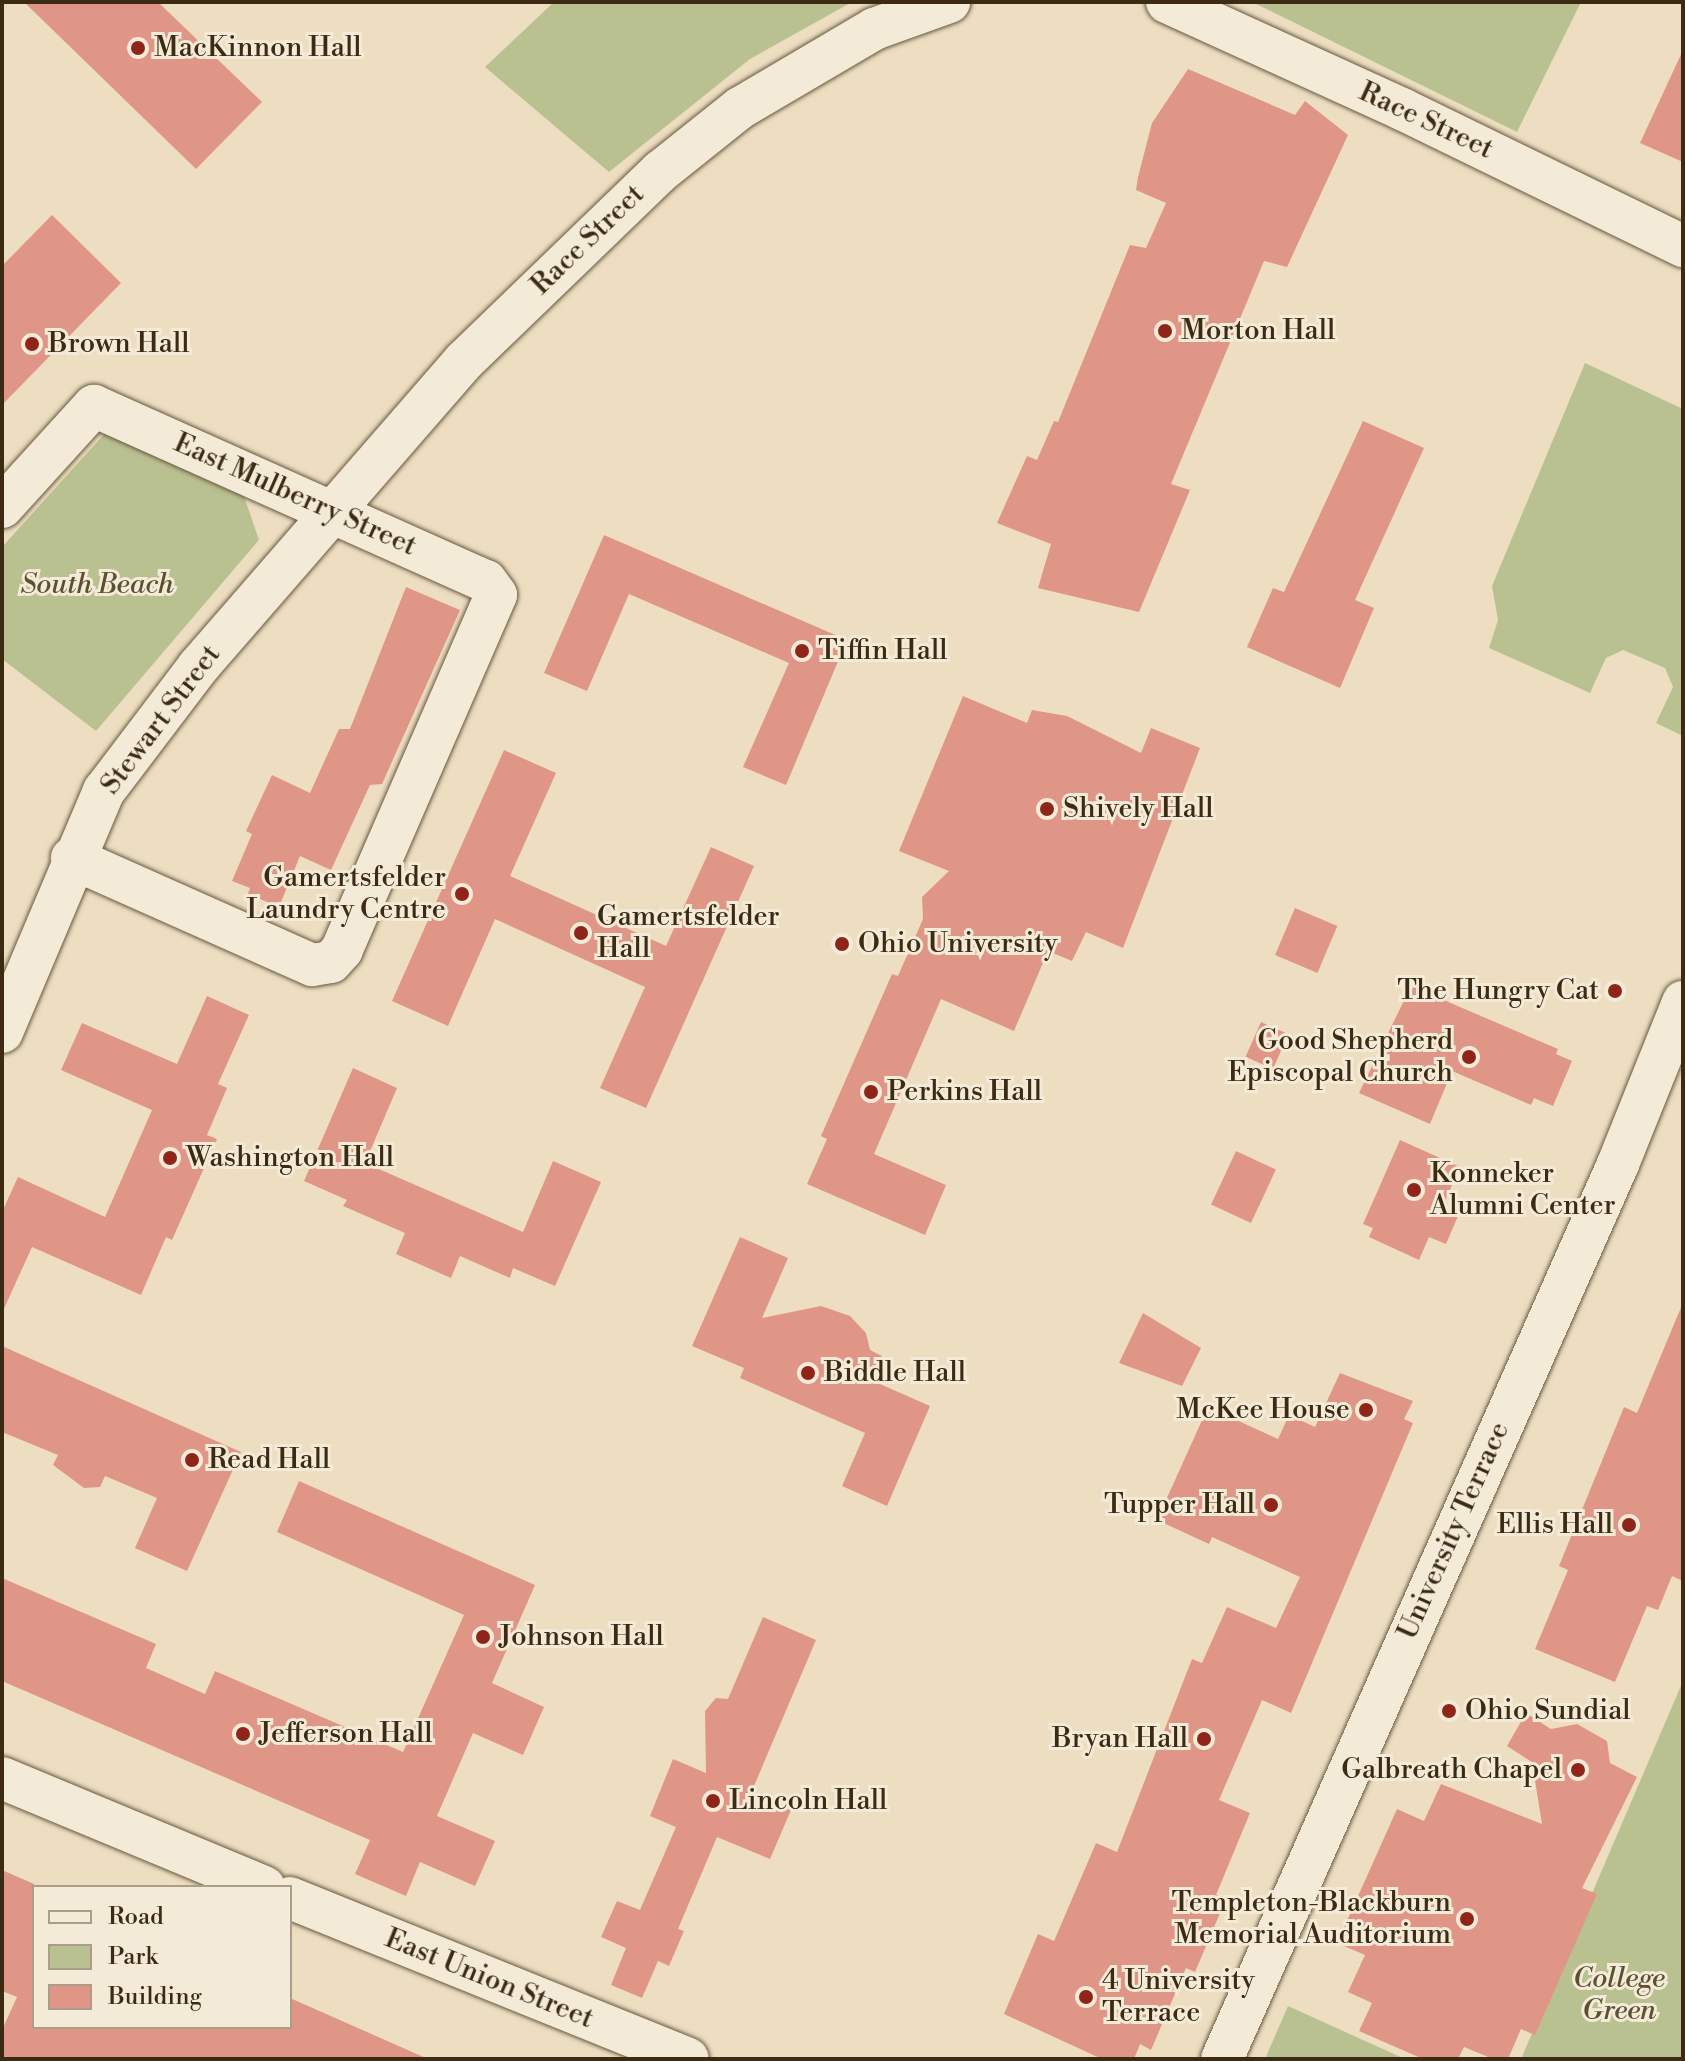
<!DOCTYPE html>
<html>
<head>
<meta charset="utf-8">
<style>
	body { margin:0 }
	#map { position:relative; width:1685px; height:2061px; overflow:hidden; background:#eddec1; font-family:"Libre Bodoni",serif }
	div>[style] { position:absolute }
	.green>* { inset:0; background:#bac191 }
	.building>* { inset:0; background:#e09687; transform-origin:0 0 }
	.roads { filter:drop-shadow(0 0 2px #68583e) drop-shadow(0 0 2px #68583e) }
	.minor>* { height:42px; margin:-21px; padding:0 21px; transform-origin:21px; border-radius:21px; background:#f3ead7 }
	.dots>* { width:22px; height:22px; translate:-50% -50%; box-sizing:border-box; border:4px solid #f3ead7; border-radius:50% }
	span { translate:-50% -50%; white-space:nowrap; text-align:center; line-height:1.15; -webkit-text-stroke:6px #f3ead7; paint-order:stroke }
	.poi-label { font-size:28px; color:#3c2b12 }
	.left { translate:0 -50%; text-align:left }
	.right { translate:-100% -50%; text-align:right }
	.street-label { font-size:28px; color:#3c2b12 }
	.park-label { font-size:28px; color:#5c5032; font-style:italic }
	.frame { position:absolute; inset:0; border:4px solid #3c2b12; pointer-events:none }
	.legend { position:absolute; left:32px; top:1885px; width:260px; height:144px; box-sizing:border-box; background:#f3ead7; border:2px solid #aa9e88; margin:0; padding:10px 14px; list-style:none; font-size:24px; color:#3c2b12 }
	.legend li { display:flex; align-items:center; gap:16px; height:40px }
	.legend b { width:40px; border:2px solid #aa9e88 }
</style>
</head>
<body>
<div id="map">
	<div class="green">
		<i style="clip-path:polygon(554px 2px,852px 2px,750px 59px,609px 172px,485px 67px)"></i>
		<i style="clip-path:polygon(1252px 2px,1581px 2px,1517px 132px)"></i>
		<i style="clip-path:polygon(1585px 363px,1683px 409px,1683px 736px,1656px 723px,1673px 687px,1665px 668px,1623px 650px,1606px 658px,1590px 693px,1489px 648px,1498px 620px,1492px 586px)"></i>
		<i style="clip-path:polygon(107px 431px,244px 496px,259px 540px,96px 731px,2px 659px,2px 547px)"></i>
		<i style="clip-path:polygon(1683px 1681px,1683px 2059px,1521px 2059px)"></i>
		<i style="clip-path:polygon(1288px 2006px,1405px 2059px,1265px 2059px)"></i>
	</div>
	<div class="building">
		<i style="clip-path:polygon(24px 2px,158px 2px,262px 102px,196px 169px)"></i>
		<i style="clip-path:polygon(1683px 50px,1683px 162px,1640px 143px)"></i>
		<i style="clip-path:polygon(1188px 69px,1295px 115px,1305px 101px,1348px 135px,1287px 267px,1264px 261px,1171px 484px,1190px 490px,1139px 612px,1038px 588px,1051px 544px,997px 523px,1027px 456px,1037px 460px,1054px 421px,1058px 422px,1130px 245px,1146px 248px,1166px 203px,1136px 190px,1138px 177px,1152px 123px)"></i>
		<i style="clip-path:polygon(52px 215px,121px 283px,2px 405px,2px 266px)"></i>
		<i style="clip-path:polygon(1363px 421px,1424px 448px,1355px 600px,1374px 608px,1340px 688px,1247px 647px,1273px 588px,1284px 592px)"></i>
		<i style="clip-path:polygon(604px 535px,847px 640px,786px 785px,743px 767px,789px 663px,629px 594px,587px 691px,544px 673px)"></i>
		<i style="clip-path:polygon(406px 587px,460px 610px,382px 784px,370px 785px,331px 870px,300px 856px,279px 907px,248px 894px,250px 888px,232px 881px,252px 834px,246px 831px,272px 775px,310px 793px,339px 729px,350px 729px)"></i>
		<i style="clip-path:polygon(963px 696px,1027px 723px,1032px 710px,1067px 716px,1141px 753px,1151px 728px,1200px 748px,1123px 948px,1086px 932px,1072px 961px,1048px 951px,1014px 1031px,941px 999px,874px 1154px,946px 1185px,925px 1235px,807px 1184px,827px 1139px,821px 1136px,892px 974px,898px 976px,923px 919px,922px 897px,949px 871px,899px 851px)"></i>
		<i style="clip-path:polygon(504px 750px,556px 773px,510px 876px,666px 946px,711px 847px,754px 866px,646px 1108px,600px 1088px,645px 987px,495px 919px,448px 1026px,392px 1001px)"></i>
		<i style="left:1295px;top:908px;width:46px;height:51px;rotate:23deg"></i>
		<i style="clip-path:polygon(1411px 986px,1558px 1049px,1556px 1054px,1572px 1061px,1553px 1106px,1534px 1098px,1531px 1105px,1452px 1071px,1430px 1124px,1359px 1093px)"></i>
		<i style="clip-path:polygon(207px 996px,249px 1015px,218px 1084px,227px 1088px,207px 1135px,217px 1139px,172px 1240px,166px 1237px,141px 1295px,32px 1247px,2px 1313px,2px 1212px,18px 1177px,105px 1217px,152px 1110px,61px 1070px,82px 1023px,177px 1064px)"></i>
		<i style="left:1261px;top:1022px;width:30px;height:38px;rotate:24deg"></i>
		<i style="clip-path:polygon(353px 1068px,397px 1088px,365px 1163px,523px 1232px,553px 1161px,601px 1182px,555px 1286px,513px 1268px,510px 1278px,460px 1256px,451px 1278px,396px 1254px,405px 1233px,343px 1206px,347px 1200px,304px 1181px)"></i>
		<i style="clip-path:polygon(1400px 1140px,1460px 1167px,1442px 1208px,1458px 1216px,1446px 1244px,1429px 1237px,1419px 1260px,1369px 1237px,1373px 1228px,1363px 1224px)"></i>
		<i style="left:1236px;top:1151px;width:44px;height:59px;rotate:25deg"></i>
		<i style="clip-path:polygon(740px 1237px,788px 1258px,762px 1318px,821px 1306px,850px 1316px,866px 1333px,870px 1350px,882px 1356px,871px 1380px,930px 1406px,887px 1506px,842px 1486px,865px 1433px,740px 1378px,744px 1368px,692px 1346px)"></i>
		<i style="clip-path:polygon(1682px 1305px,1683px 1581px,1672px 1576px,1658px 1610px,1647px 1606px,1615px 1682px,1535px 1649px,1568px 1570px,1559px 1566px,1624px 1407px,1637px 1413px)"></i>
		<i style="clip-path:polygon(1143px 1313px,1201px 1348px,1182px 1386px,1119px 1363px)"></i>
		<i style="clip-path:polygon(2px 1346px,241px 1452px,187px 1571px,135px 1548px,157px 1498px,105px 1476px,100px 1487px,84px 1488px,53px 1465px,58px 1455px,2px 1432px)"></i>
		<i style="clip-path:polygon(1340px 1373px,1413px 1401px,1404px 1419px,1413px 1423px,1291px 1713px,1262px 1700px,1219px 1800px,1250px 1813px,1216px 1895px,1226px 1899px,1195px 1972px,1186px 1968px,1151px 2050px,1140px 2044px,1134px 2059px,1102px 2059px,1004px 2014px,1038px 1934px,1054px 1941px,1096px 1843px,1117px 1852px,1192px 1659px,1202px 1663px,1227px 1607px,1276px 1628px,1300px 1577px,1212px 1537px,1209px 1544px,1157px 1520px,1208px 1407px,1278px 1439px,1289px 1415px,1315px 1427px)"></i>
		<i style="clip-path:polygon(299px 1481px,535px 1585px,492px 1683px,544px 1707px,523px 1755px,473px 1733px,437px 1816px,495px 1841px,475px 1886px,420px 1862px,406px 1896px,355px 1874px,370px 1840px,2px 1681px,2px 1578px,156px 1644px,146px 1668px,205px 1694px,215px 1671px,403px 1752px,464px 1615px,277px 1532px)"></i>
		<i style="clip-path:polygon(763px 1617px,816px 1640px,751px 1793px,791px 1810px,770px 1859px,717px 1837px,678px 1929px,684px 1931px,669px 1966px,658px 1961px,642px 1998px,611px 1985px,626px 1948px,601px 1937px,617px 1901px,640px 1910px,676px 1827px,650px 1816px,673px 1759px,706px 1773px,705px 1711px,716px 1698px,728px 1699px)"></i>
		<i style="clip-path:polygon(1526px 1713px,1551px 1729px,1577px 1724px,1607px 1741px,1610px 1763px,1637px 1777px,1582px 1888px,1597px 1894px,1535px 2035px,1521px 2029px,1508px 2059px,1493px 2059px,1464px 2047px,1458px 2059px,1423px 2059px,1359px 2031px,1372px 2003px,1348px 1992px,1365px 1955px,1337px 1943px,1397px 1809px,1424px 1821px,1441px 1784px,1542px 1824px,1532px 1762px,1507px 1746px)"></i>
		<i style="clip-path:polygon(2px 1870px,34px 1884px,34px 2027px,290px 2027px,290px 1998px,428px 2059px,2px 2059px,2px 2030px,17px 1997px,2px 1991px)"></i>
	</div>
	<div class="roads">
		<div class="minor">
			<i style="left:1167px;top:2px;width:258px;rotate:24.5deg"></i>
			<i style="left:1402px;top:109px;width:313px;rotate:26deg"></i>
			<i style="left:2px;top:507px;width:137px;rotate:-47.7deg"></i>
			<i style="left:94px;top:406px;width:429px;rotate:24.1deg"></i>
			<i style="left:486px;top:581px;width:17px;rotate:54deg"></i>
			<i style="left:496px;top:595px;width:387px;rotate:113.5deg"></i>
			<i style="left:342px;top:950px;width:16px;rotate:133deg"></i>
			<i style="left:331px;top:962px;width:19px;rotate:171deg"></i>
			<i style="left:312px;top:965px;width:263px;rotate:-156deg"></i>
			<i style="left:2px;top:1032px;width:262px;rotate:-67.1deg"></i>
			<i style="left:104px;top:791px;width:156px;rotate:-52.8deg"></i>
			<i style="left:198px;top:667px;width:405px;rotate:-49deg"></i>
			<i style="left:464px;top:361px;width:274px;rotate:-44deg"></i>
			<i style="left:661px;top:171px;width:101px;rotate:-38.6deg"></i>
			<i style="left:740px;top:108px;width:156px;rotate:-30.5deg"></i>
			<i style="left:874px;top:29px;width:80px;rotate:-19.8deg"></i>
			<i style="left:2px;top:1778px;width:284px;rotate:22.6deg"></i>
			<i style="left:290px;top:1898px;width:429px;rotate:22deg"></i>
			<i style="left:1222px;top:2059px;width:979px;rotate:-66.13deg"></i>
			<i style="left:1618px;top:1164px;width:175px;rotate:-68.1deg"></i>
		</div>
	</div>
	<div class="dots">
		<i style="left:138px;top:48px;background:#8f2418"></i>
		<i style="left:1165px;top:331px;background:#8f2418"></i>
		<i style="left:32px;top:344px;background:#8f2418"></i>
		<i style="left:802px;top:651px;background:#8f2418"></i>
		<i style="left:1047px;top:809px;background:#8f2418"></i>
		<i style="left:462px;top:894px;background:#8f2418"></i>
		<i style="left:581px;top:933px;background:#8f2418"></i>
		<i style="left:842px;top:944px;background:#8f2418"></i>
		<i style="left:1615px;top:991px;background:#8f2418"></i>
		<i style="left:1469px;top:1057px;background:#8f2418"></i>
		<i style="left:871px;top:1092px;background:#8f2418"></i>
		<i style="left:170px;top:1158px;background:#8f2418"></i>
		<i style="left:1414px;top:1190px;background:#8f2418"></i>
		<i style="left:808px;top:1373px;background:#8f2418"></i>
		<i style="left:1366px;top:1410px;background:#8f2418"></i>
		<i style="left:192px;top:1460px;background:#8f2418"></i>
		<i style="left:1271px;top:1505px;background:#8f2418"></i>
		<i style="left:1629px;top:1525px;background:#8f2418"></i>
		<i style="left:483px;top:1637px;background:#8f2418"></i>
		<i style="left:1449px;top:1711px;background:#8f2418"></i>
		<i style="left:243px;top:1734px;background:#8f2418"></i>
		<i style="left:1204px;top:1739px;background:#8f2418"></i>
		<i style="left:1578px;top:1770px;background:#8f2418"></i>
		<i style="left:713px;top:1801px;background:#8f2418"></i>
		<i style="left:1467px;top:1919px;background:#8f2418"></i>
		<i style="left:1086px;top:1997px;background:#8f2418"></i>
	</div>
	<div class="poi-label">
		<span class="left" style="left:154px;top:48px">MacKinnon Hall</span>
		<span class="left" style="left:1181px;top:331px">Morton Hall</span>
		<span class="left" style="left:48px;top:344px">Brown Hall</span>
		<span class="left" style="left:818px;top:651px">Tiffin Hall</span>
		<span class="left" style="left:1063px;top:809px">Shively Hall</span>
		<span class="right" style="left:446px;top:894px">Gamertsfelder<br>Laundry Centre</span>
		<span class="left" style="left:597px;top:933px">Gamertsfelder<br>Hall</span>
		<span class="left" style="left:858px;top:944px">Ohio University</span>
		<span class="right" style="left:1599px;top:991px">The Hungry Cat</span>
		<span class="right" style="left:1453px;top:1057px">Good Shepherd<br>Episcopal Church</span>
		<span class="left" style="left:887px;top:1092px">Perkins Hall</span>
		<span class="left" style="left:186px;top:1158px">Washington Hall</span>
		<span class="left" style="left:1430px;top:1190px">Konneker<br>Alumni Center</span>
		<span class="left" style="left:824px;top:1373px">Biddle Hall</span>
		<span class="right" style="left:1350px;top:1410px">McKee House</span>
		<span class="left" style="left:208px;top:1460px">Read Hall</span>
		<span class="right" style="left:1255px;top:1505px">Tupper Hall</span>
		<span class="right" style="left:1613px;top:1525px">Ellis Hall</span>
		<span class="left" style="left:499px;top:1637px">Johnson Hall</span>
		<span class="left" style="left:1465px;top:1711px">Ohio Sundial</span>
		<span class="left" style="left:259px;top:1734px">Jefferson Hall</span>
		<span class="right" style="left:1188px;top:1739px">Bryan Hall</span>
		<span class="right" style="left:1562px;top:1770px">Galbreath Chapel</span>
		<span class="left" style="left:729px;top:1801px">Lincoln Hall</span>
		<span class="right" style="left:1451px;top:1919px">Templeton-Blackburn<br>Memorial Auditorium</span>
		<span class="left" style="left:1102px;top:1997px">4 University<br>Terrace</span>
	</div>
	<div class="street-label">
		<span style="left:1426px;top:121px;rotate:25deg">Race Street</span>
		<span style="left:588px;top:240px;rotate:-44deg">Race Street</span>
		<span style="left:295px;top:495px;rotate:24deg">East Mulberry Street</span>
		<span style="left:161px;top:720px;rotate:-53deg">Stewart Street</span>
		<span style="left:1454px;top:1531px;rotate:-66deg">University Terrace</span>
		<span style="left:489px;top:1979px;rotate:22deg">East Union Street</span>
	</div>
	<div class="park-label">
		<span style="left:97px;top:585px">South Beach</span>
		<span style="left:1619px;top:1995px">College<br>Green</span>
	</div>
	<div class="frame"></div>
	<ul class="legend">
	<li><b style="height:10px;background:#f3ead7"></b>Road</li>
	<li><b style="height:22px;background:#bac191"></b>Park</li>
	<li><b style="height:22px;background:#e09687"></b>Building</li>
	</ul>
</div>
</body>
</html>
